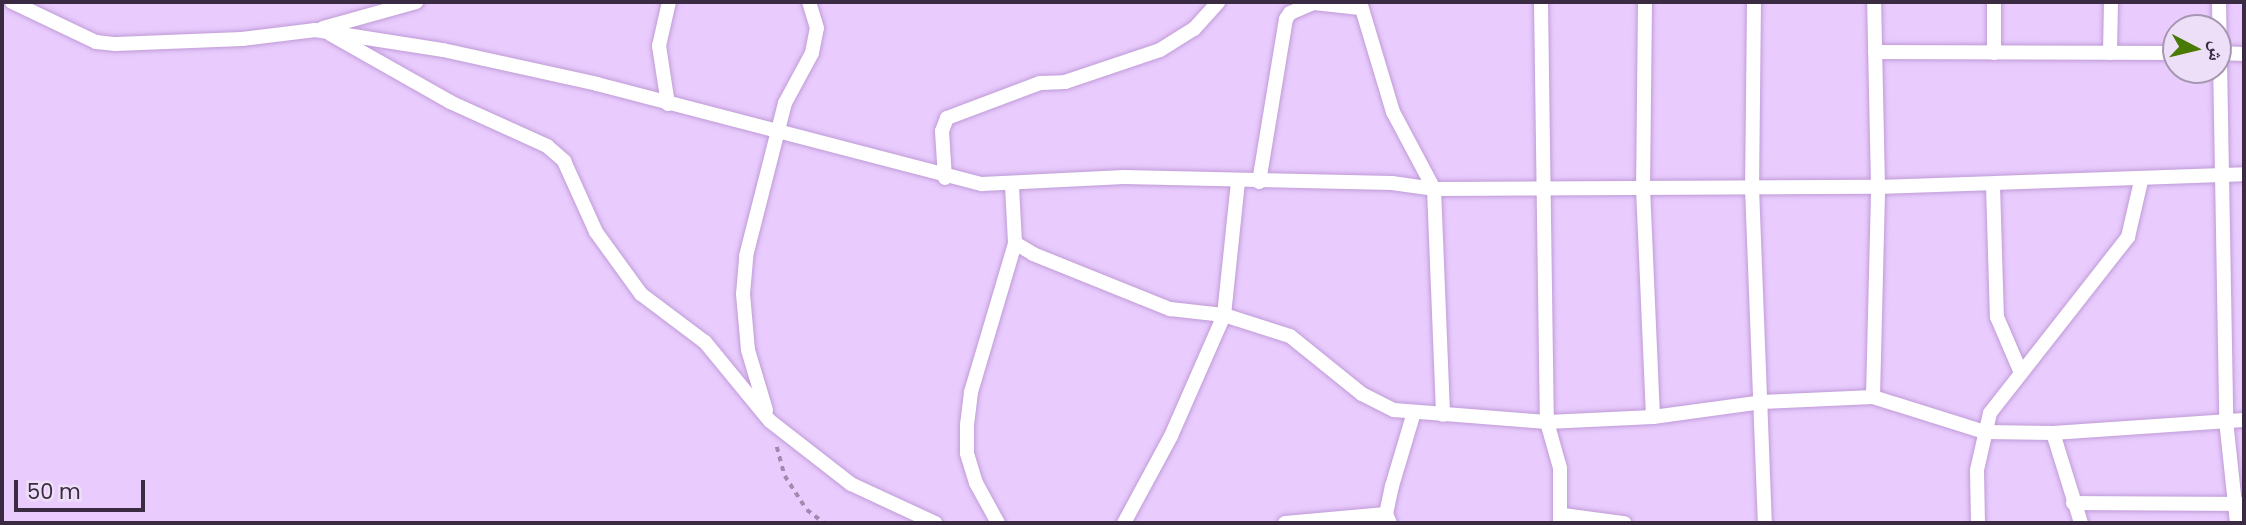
<!DOCTYPE html>
<html>
<head>
<meta charset="utf-8">
<style>
	body { margin:0 }
	#map { position:relative; width:2246px; height:525px; overflow:hidden; background:#e9cbfd; font-family:Poppins,"Noto Naskh Arabic",sans-serif }
	div>[style] { position:absolute }
	.path>* { height:3.5px; margin-top:-1.75px; transform-origin:0; background:repeating-linear-gradient(90deg,#a189b0 0 5px,transparent 0 10px) }
	.roads { filter:drop-shadow(0 0 2px #bf9bd7) drop-shadow(0 0 2px #bf9bd7) }
	.street>* { height:14px; margin:-7px; padding:0 7px; transform-origin:7px; border-radius:7px; background:#fff }
	span { translate:-50% -50%; white-space:nowrap; text-align:center; line-height:1.15; -webkit-text-stroke:5px #eedff8; paint-order:stroke }
	.frame { position:absolute; inset:0; border:4px solid #3a2b43; pointer-events:none }
	.north { position:absolute; left:2162px; top:14px; width:70px; height:70px; box-sizing:border-box; background:#eedff8; border:2px solid #a697b0; border-radius:50%; rotate:97deg; font-size:19px; font-weight:700; line-height:28px; text-align:center; color:#3a2b43 }
	.north::after { content:''; display:block; margin:auto; width:24px; height:32px; background:#497a04; clip-path:polygon(50% 0,100% 100%,50% 72%,0 100%) }
	.scale { position:absolute; left:14px; top:480px; width:131px; height:32px; box-sizing:border-box; border:4px solid #3a2b43; border-top:0; padding-left:9px; font-size:21px; line-height:24px; white-space:nowrap; color:#3a2b43; -webkit-text-stroke:5px #eedff8; paint-order:stroke }
</style>
</head>
<body>
<div id="map">
	<div class="path">
		<i style="left:777px;top:447px;width:30px;rotate:75deg"></i>
		<i style="left:785px;top:476px;width:40px;rotate:57.1deg"></i>
		<i style="left:807px;top:510px;width:21px;rotate:37deg"></i>
	</div>
	<div class="roads">
		<div class="street">
			<i style="left:12px;top:2px;width:93px;rotate:25.5deg"></i>
			<i style="left:96px;top:42px;width:20px;rotate:6deg"></i>
			<i style="left:116px;top:44px;width:126px;rotate:-2.3deg"></i>
			<i style="left:242px;top:39px;width:74px;rotate:-7deg"></i>
			<i style="left:315px;top:30px;width:130px;rotate:8.9deg"></i>
			<i style="left:443px;top:50px;width:158px;rotate:12.4deg"></i>
			<i style="left:597px;top:84px;width:398px;rotate:14.6deg"></i>
			<i style="left:982px;top:184px;width:142px;rotate:-2.8deg"></i>
			<i style="left:1124px;top:177px;width:268px;rotate:1.3deg"></i>
			<i style="left:1392px;top:183px;width:42px;rotate:8.1deg"></i>
			<i style="left:1434px;top:189px;width:444px;rotate:-0.3deg"></i>
			<i style="left:1878px;top:187px;width:366px;rotate:-2deg"></i>
			<i style="left:1360px;top:2px;width:115px;rotate:73.3deg"></i>
			<i style="left:1393px;top:112px;width:87px;rotate:62deg"></i>
			<i style="left:1434px;top:189px;width:226px;rotate:87.7deg"></i>
			<i style="left:1541px;top:2px;width:420px;rotate:89.2deg"></i>
			<i style="left:1547px;top:422px;width:48px;rotate:74.2deg"></i>
			<i style="left:1560px;top:468px;width:55px;rotate:90deg"></i>
			<i style="left:1645px;top:2px;width:186px;rotate:90.6deg"></i>
			<i style="left:1643px;top:188px;width:229px;rotate:87.5deg"></i>
			<i style="left:1754px;top:2px;width:186px;rotate:90.6deg"></i>
			<i style="left:1752px;top:188px;width:335px;rotate:87.8deg"></i>
			<i style="left:1994px;top:2px;width:51px;rotate:90deg"></i>
			<i style="left:2219px;top:2px;width:418px;rotate:89deg"></i>
			<i style="left:2226px;top:420px;width:104px;rotate:83.9deg"></i>
			<i style="left:323px;top:28px;width:97px;rotate:-15.6deg"></i>
			<i style="left:330px;top:34px;width:138px;rotate:29.5deg"></i>
			<i style="left:450px;top:102px;width:107px;rotate:24.4deg"></i>
			<i style="left:547px;top:146px;width:23px;rotate:41deg"></i>
			<i style="left:564px;top:161px;width:78px;rotate:65.7deg"></i>
			<i style="left:596px;top:232px;width:77px;rotate:54deg"></i>
			<i style="left:641px;top:294px;width:80px;rotate:36.9deg"></i>
			<i style="left:705px;top:342px;width:102px;rotate:50.6deg"></i>
			<i style="left:770px;top:421px;width:103px;rotate:37.9deg"></i>
			<i style="left:851px;top:484px;width:93px;rotate:24.9deg"></i>
			<i style="left:1875px;top:52px;width:301px;rotate:0.2deg"></i>
			<i style="left:2110px;top:53px;width:51px;rotate:-88.9deg"></i>
			<i style="left:2218px;top:53px;width:26px;rotate:2deg"></i>
			<i style="left:668px;top:104px;width:59px;rotate:-98.8deg"></i>
			<i style="left:659px;top:46px;width:45px;rotate:-77.2deg"></i>
			<i style="left:945px;top:178px;width:47px;rotate:-93.7deg"></i>
			<i style="left:942px;top:131px;width:14px;rotate:-69deg"></i>
			<i style="left:947px;top:118px;width:99px;rotate:-20.6deg"></i>
			<i style="left:1040px;top:83px;width:25px;rotate:-2deg"></i>
			<i style="left:1065px;top:82px;width:100px;rotate:-18.6deg"></i>
			<i style="left:1160px;top:50px;width:40px;rotate:-32deg"></i>
			<i style="left:1194px;top:29px;width:36px;rotate:-48deg"></i>
			<i style="left:1259px;top:182px;width:165px;rotate:-80.6deg"></i>
			<i style="left:1286px;top:19px;width:7px;rotate:-56deg"></i>
			<i style="left:1290px;top:13px;width:26px;rotate:-23deg"></i>
			<i style="left:1314px;top:3px;width:46px;rotate:6.2deg"></i>
			<i style="left:1993px;top:185px;width:132px;rotate:88.3deg"></i>
			<i style="left:1997px;top:317px;width:61px;rotate:66.8deg"></i>
			<i style="left:1012px;top:186px;width:57px;rotate:87deg"></i>
			<i style="left:1015px;top:243px;width:21px;rotate:31deg"></i>
			<i style="left:1033px;top:254px;width:148px;rotate:21.9deg"></i>
			<i style="left:1170px;top:309px;width:54px;rotate:6.3deg"></i>
			<i style="left:1224px;top:315px;width:69px;rotate:17.7deg"></i>
			<i style="left:1290px;top:336px;width:92px;rotate:38.9deg"></i>
			<i style="left:1362px;top:394px;width:36px;rotate:27deg"></i>
			<i style="left:1394px;top:410px;width:153px;rotate:4.5deg"></i>
			<i style="left:1547px;top:422px;width:106px;rotate:-2.7deg"></i>
			<i style="left:1653px;top:417px;width:110px;rotate:-7.8deg"></i>
			<i style="left:1762px;top:402px;width:111px;rotate:-2.6deg"></i>
			<i style="left:1873px;top:397px;width:117px;rotate:17.4deg"></i>
			<i style="left:1985px;top:432px;width:68px;rotate:0.8deg"></i>
			<i style="left:2053px;top:433px;width:191px;rotate:-3.9deg"></i>
			<i style="left:1873px;top:397px;width:210px;rotate:-88.6deg"></i>
			<i style="left:1878px;top:187px;width:185px;rotate:-91.2deg"></i>
			<i style="left:766px;top:410px;width:63px;rotate:-106.7deg"></i>
			<i style="left:748px;top:350px;width:56px;rotate:-95.1deg"></i>
			<i style="left:743px;top:294px;width:38px;rotate:-85deg"></i>
			<i style="left:746px;top:256px;width:158px;rotate:-75.7deg"></i>
			<i style="left:785px;top:103px;width:57px;rotate:-61.6deg"></i>
			<i style="left:812px;top:53px;width:25px;rotate:-79deg"></i>
			<i style="left:817px;top:28px;width:27px;rotate:-107deg"></i>
			<i style="left:2053px;top:433px;width:94px;rotate:72.7deg"></i>
			<i style="left:2073px;top:503px;width:170px;rotate:0.3deg"></i>
			<i style="left:1563px;top:515px;width:62px;rotate:7.5deg"></i>
			<i style="left:998px;top:523px;width:46px;rotate:-118.8deg"></i>
			<i style="left:976px;top:483px;width:31px;rotate:-107deg"></i>
			<i style="left:967px;top:453px;width:28px;rotate:-90deg"></i>
			<i style="left:967px;top:425px;width:33px;rotate:-83deg"></i>
			<i style="left:971px;top:392px;width:155px;rotate:-73.5deg"></i>
			<i style="left:1124px;top:523px;width:99px;rotate:-61.6deg"></i>
			<i style="left:1171px;top:436px;width:132px;rotate:-66.3deg"></i>
			<i style="left:1224px;top:315px;width:134px;rotate:-84deg"></i>
			<i style="left:1285px;top:523px;width:101px;rotate:-5.1deg"></i>
			<i style="left:1390px;top:523px;width:10px;rotate:-114deg"></i>
			<i style="left:1386px;top:514px;width:29px;rotate:-78deg"></i>
			<i style="left:1392px;top:486px;width:77px;rotate:-73.4deg"></i>
			<i style="left:1978px;top:523px;width:53px;rotate:-91.1deg"></i>
			<i style="left:1977px;top:470px;width:58px;rotate:-77.2deg"></i>
			<i style="left:1990px;top:413px;width:224px;rotate:-51.9deg"></i>
			<i style="left:2128px;top:237px;width:57px;rotate:-76.9deg"></i>
		</div>
	</div>
	<div class="frame"></div>
	<div class="north">ش</div>
	<div class="scale">50 m</div>
</div>
</body>
</html>
